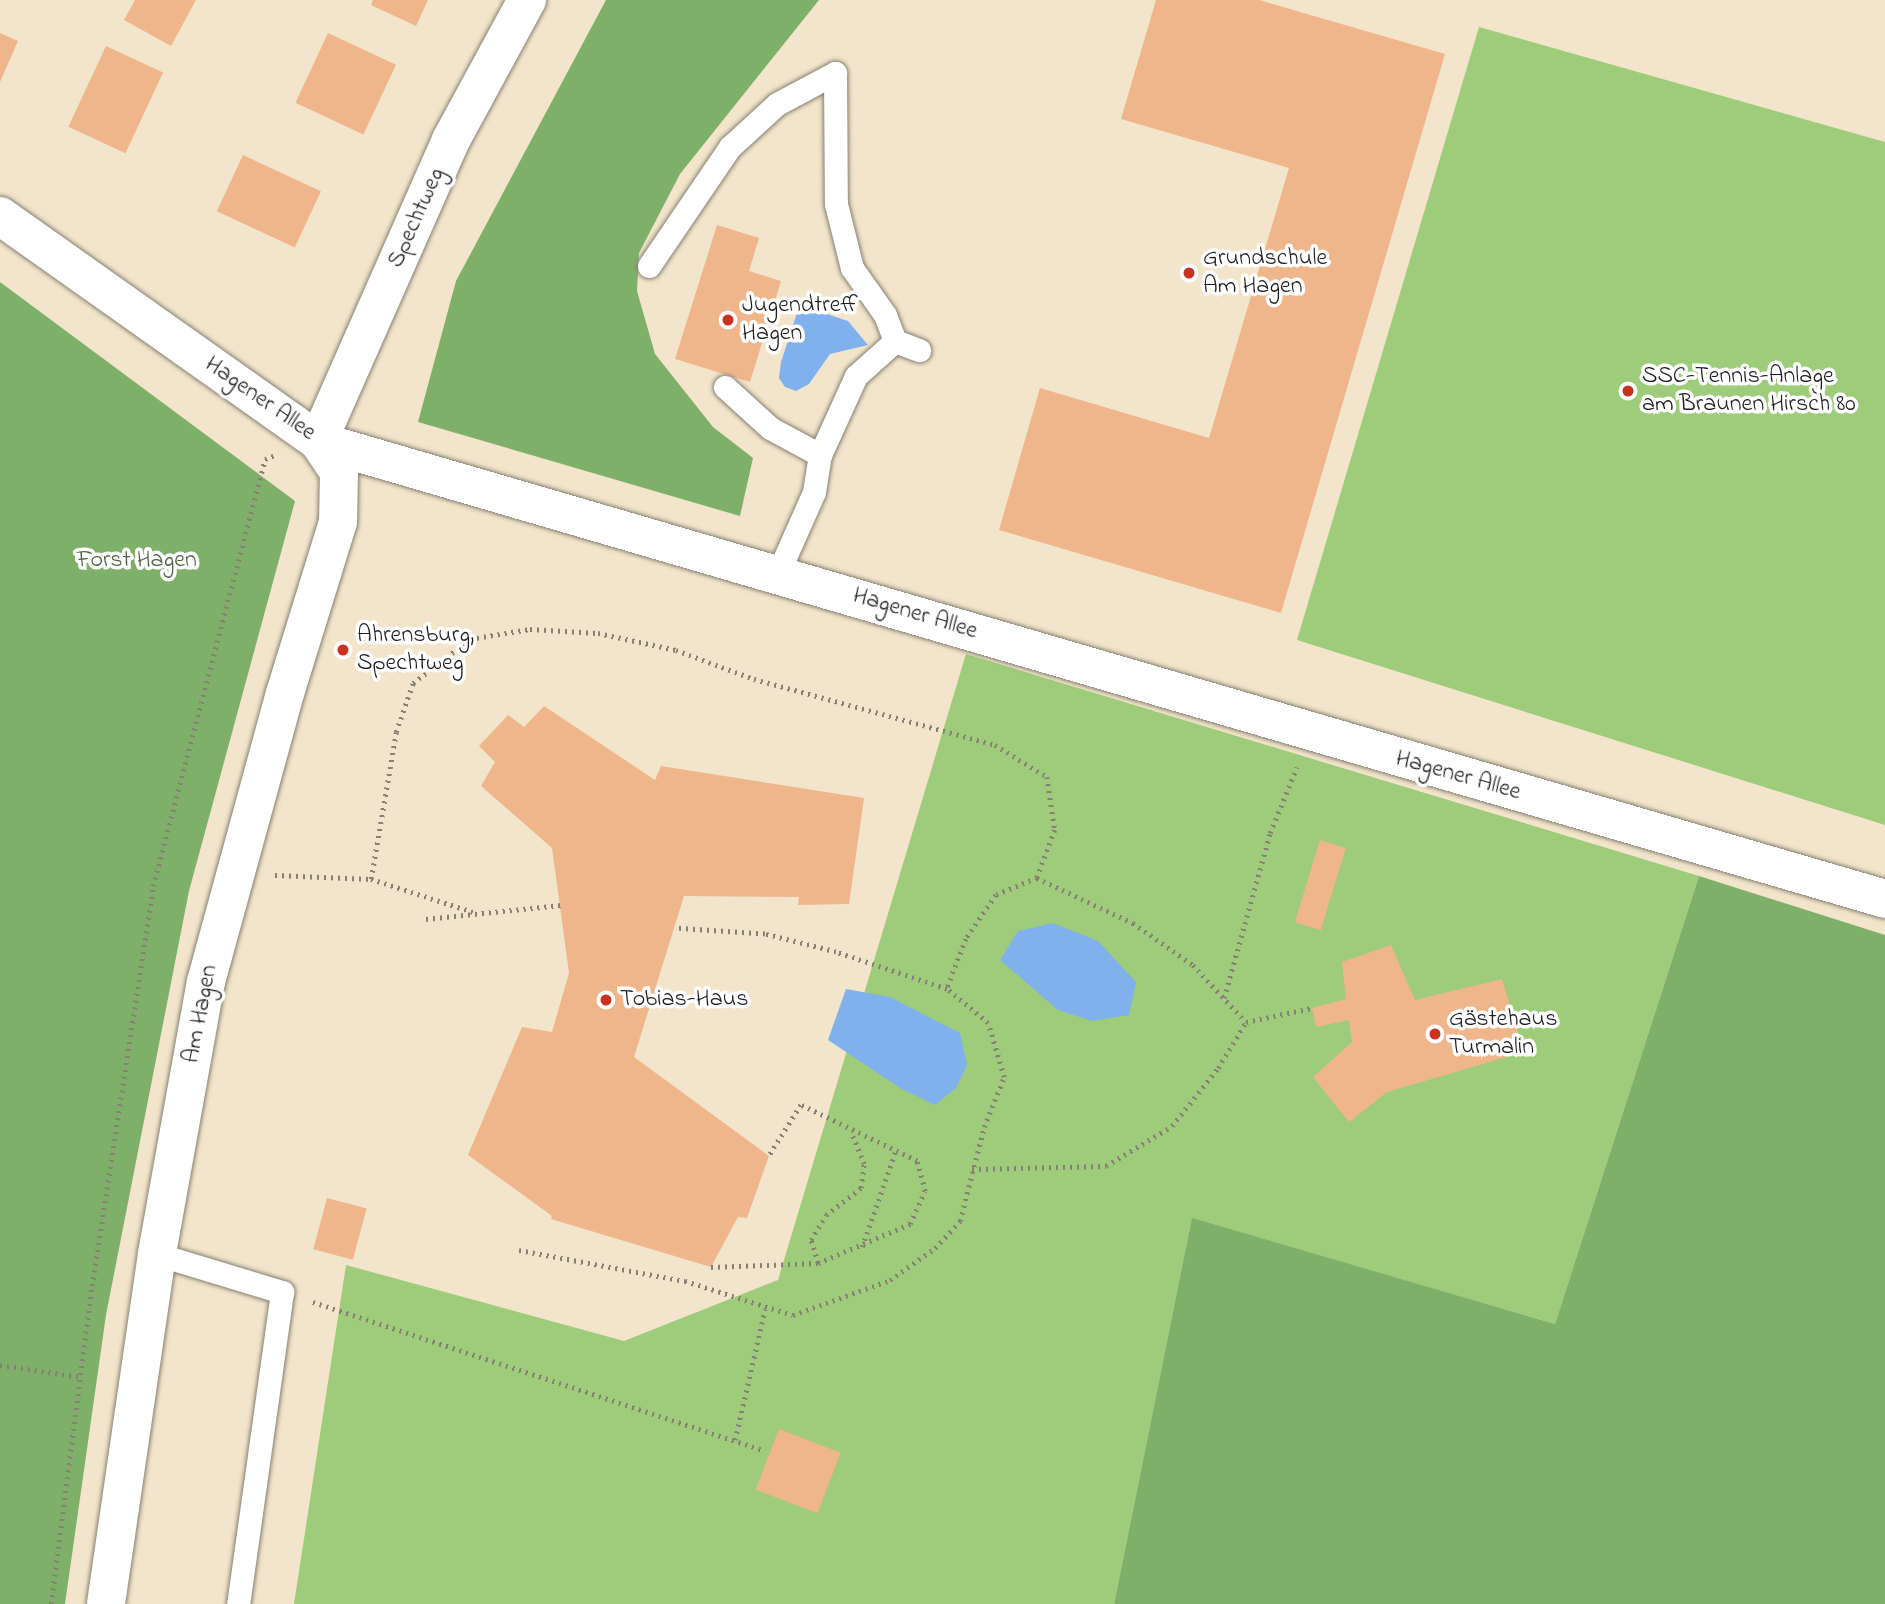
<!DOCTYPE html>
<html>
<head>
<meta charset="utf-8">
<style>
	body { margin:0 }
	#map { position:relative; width:1885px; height:1604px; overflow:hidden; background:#f2e5cb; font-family:"Indie Flower",sans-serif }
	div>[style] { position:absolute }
	.green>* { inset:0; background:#9fcc7a }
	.forest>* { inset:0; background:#7fb06a }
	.water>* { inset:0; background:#81b1ec }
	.building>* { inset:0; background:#efb68b; transform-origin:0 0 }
	.path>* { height:4.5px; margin-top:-2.25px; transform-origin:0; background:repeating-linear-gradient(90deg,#878074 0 2px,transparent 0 7px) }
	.roads { filter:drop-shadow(0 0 2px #878074) drop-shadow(0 0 2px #878074) }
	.service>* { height:23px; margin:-11.5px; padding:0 11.5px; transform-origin:11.5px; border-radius:11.5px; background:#fff }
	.minor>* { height:38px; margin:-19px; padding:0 19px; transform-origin:19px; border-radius:19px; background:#fff }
	.tertiary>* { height:38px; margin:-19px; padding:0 19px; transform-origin:19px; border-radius:19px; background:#fff }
	.dots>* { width:19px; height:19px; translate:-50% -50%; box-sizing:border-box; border:4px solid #fff; border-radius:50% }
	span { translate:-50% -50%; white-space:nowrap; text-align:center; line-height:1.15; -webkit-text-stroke:7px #fff; paint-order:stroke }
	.street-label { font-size:24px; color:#1c1c1c }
	.poi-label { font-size:24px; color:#1c1c1c }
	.left { translate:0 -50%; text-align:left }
	.park-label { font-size:24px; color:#506242 }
</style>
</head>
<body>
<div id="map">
	<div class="green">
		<i style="clip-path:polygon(1479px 27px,1885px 142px,1885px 825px,1297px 640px)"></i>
		<i style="clip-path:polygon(966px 654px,1699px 876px,1555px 1324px,1192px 1219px,1114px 1604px,294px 1604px,346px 1265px,624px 1341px,778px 1280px)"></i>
	</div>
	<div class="forest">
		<i style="clip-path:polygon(606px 0,819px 0,680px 174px,639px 253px,637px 291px,655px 354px,713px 427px,753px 458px,740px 516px,418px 422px,456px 281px)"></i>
		<i style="clip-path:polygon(0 282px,295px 501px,189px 891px,106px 1315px,65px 1604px,0 1604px)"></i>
		<i style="clip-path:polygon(1699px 876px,1885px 935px,1885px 1604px,1114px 1604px,1192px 1218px,1555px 1324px)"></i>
	</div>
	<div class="water">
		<i style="clip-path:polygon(809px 301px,821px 312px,848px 321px,868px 345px,830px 354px,809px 384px,796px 391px,785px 387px,779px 378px,781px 362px,798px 310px)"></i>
		<i style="clip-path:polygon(1053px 923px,1098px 941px,1136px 982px,1129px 1015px,1092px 1021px,1058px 1010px,1000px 960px,1018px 931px)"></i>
		<i style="clip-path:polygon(846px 989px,890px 997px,960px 1033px,967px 1065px,956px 1088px,935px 1105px,900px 1088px,828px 1040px)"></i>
	</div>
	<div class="building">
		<i style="clip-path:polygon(135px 0,196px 0,171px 46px,124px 20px)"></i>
		<i style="clip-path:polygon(373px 0,428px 0,416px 26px,371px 5px)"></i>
		<i style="clip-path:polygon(1156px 0,1259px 0,1445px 54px,1281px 613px,999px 530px,1040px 388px,1209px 438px,1289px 168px,1121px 119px)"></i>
		<i style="clip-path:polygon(0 33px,18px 41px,0 82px)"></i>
		<i style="left:328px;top:33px;width:75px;height:77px;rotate:25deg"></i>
		<i style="left:106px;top:46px;width:63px;height:89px;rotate:25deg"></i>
		<i style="left:243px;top:155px;width:86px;height:62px;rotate:25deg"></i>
		<i style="clip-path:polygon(717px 225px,759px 238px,749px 271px,781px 281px,750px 382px,675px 359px)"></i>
		<i style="clip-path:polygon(544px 706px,655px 780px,661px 766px,864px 798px,849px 904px,798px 905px,799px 897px,684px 896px,634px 1057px,769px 1156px,747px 1218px,738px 1217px,711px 1267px,551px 1219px,552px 1216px,468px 1155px,522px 1027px,552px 1032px,569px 973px,552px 848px,481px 786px,495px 762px,479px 746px,508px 715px,524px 727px)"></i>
		<i style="left:1320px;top:840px;width:27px;height:86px;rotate:17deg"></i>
		<i style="clip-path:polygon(1391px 945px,1415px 1000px,1502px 979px,1524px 1052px,1387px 1092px,1349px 1122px,1313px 1077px,1352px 1042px,1349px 1020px,1316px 1027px,1312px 1008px,1346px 999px,1342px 962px)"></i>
		<i style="left:327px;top:1198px;width:41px;height:53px;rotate:15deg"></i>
		<i style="left:779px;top:1429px;width:66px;height:65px;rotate:21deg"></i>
	</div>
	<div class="path">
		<i style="left:275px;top:875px;width:96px;rotate:2.4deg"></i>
		<i style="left:371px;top:879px;width:107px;rotate:17.9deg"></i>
		<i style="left:1037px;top:878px;width:106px;rotate:25.1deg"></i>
		<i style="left:1133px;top:923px;width:73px;rotate:35deg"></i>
		<i style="left:1193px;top:965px;width:78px;rotate:47.1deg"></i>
		<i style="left:371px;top:879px;width:149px;rotate:-80.3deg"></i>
		<i style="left:396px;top:732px;width:52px;rotate:-70.9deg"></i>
		<i style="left:413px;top:683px;width:72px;rotate:-37.7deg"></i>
		<i style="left:470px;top:639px;width:61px;rotate:-9.5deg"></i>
		<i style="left:530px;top:629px;width:68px;rotate:3.4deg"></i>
		<i style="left:598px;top:633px;width:80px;rotate:12.3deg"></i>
		<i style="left:676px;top:650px;width:83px;rotate:20.4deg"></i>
		<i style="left:754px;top:679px;width:250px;rotate:15.3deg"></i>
		<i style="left:995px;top:745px;width:61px;rotate:31.6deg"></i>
		<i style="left:1047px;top:777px;width:54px;rotate:81.4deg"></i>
		<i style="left:1055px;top:830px;width:51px;rotate:110.6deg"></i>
		<i style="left:1037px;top:878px;width:44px;rotate:157.5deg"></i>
		<i style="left:996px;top:895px;width:53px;rotate:124.3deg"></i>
		<i style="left:966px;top:939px;width:53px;rotate:110.8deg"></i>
		<i style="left:426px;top:919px;width:136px;rotate:-5.9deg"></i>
		<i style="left:1224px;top:998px;width:171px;rotate:-74.4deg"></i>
		<i style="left:1270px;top:833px;width:71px;rotate:-67.8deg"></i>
		<i style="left:972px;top:1169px;width:134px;rotate:-1.3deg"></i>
		<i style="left:1106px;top:1166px;width:77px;rotate:-31.2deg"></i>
		<i style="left:1172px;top:1126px;width:74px;rotate:-51.6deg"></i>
		<i style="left:1218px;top:1068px;width:54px;rotate:-58.7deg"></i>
		<i style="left:1246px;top:1022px;width:67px;rotate:-12deg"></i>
		<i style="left:862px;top:1247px;width:101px;rotate:-70.8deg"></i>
		<i style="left:519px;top:1250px;width:169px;rotate:10.6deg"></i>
		<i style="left:685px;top:1281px;width:113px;rotate:17.5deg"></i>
		<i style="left:793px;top:1315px;width:103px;rotate:-19.8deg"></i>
		<i style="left:890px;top:1280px;width:55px;rotate:-35.4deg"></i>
		<i style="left:935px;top:1248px;width:37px;rotate:-47deg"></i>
		<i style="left:960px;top:1221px;width:97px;rotate:-75.7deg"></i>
		<i style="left:984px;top:1127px;width:54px;rotate:-68.2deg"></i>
		<i style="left:1004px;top:1077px;width:56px;rotate:-106.5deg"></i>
		<i style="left:988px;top:1023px;width:53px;rotate:-140.3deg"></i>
		<i style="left:947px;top:989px;width:117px;rotate:-161.6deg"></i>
		<i style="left:836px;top:952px;width:73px;rotate:-165.8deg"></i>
		<i style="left:765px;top:934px;width:91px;rotate:-176.2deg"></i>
		<i style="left:818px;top:1263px;width:24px;rotate:-107deg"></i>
		<i style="left:811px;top:1240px;width:29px;rotate:-59deg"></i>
		<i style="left:826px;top:1215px;width:44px;rotate:-37.6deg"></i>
		<i style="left:861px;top:1188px;width:24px;rotate:-83deg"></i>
		<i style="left:864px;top:1164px;width:35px;rotate:-112deg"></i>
		<i style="left:711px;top:1267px;width:107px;rotate:-2.1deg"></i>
		<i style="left:818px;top:1263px;width:100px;rotate:-23deg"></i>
		<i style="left:910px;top:1224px;width:36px;rotate:-66deg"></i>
		<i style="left:925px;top:1191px;width:31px;rotate:-105deg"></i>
		<i style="left:917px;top:1161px;width:129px;rotate:-154.2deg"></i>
		<i style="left:801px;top:1105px;width:60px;rotate:122.1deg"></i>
		<i style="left:313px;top:1302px;width:475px;rotate:18.2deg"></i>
		<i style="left:0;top:1365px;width:82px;rotate:8.4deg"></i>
		<i style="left:735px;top:1440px;width:134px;rotate:-77.1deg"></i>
		<i style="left:51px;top:1604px;width:321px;rotate:-82.7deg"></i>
		<i style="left:92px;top:1286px;width:405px;rotate:-81.3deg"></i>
		<i style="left:153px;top:886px;width:441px;rotate:-75.3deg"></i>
		<i style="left:265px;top:459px;width:9px;rotate:-21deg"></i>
	</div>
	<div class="roads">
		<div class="service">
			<i style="left:649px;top:266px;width:144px;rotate:-55.8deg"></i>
			<i style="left:730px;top:147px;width:64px;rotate:-42.5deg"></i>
			<i style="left:777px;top:104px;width:66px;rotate:-28.1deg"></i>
			<i style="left:835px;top:73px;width:131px;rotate:89.6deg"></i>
			<i style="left:836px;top:204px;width:66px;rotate:76deg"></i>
			<i style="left:852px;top:268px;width:57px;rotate:54.9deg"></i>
			<i style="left:885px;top:315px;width:28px;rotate:69deg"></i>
			<i style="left:725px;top:387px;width:61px;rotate:42.3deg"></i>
			<i style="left:770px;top:428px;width:57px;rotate:28.4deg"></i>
			<i style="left:778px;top:573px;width:89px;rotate:-66deg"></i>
			<i style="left:814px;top:492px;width:37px;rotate:-81deg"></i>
			<i style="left:820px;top:455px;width:87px;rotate:-65.5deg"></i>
			<i style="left:856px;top:376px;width:52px;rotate:-41.9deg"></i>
			<i style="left:895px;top:341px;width:26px;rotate:21deg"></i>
			<i style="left:157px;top:1254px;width:131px;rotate:16.9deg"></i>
			<i style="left:282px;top:1292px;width:315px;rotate:98deg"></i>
		</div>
		<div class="minor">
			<i style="left:527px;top:0;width:159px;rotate:118.5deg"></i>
			<i style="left:451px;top:140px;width:329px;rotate:113.8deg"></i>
			<i style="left:318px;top:441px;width:1633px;rotate:16.29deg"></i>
		</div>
		<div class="tertiary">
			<i style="left:0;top:216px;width:390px;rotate:35.3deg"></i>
			<i style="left:318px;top:441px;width:37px;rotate:56deg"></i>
			<i style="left:339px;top:472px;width:50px;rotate:91.1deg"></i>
			<i style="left:338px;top:522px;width:179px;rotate:107.2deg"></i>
			<i style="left:285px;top:693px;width:299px;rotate:105.3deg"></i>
			<i style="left:206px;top:981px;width:277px;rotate:100.2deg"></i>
			<i style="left:157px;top:1254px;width:354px;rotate:98.3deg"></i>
		</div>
	</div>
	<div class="dots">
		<i style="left:1189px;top:273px;background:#c8321e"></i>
		<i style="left:728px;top:320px;background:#c8321e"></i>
		<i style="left:1628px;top:391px;background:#c8321e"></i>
		<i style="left:343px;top:650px;background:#c8321e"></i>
		<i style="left:606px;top:1000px;background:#c8321e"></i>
		<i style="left:1435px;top:1034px;background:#c8321e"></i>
	</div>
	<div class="street-label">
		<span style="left:417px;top:218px;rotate:-66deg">Spechtweg</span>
		<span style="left:260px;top:399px;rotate:35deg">Hagener Allee</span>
		<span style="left:915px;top:614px;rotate:17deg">Hagener Allee</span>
		<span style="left:1458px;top:776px;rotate:16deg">Hagener Allee</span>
		<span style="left:201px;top:1014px;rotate:-79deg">Am Hagen</span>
	</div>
	<div class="poi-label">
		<span class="left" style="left:1203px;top:273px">Grundschule<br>Am Hagen</span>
		<span class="left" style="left:742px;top:320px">Jugendtreff<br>Hagen</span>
		<span class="left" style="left:1642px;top:391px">SSC-Tennis-Anlage<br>am Braunen Hirsch 80</span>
		<span class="left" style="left:357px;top:650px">Ahrensburg,<br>Spechtweg</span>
		<span class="left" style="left:620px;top:1000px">Tobias-Haus</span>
		<span class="left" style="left:1449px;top:1034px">Gästehaus<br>Turmalin</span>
	</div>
	<div class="park-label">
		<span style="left:137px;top:561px">Forst Hagen</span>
	</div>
</div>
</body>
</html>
